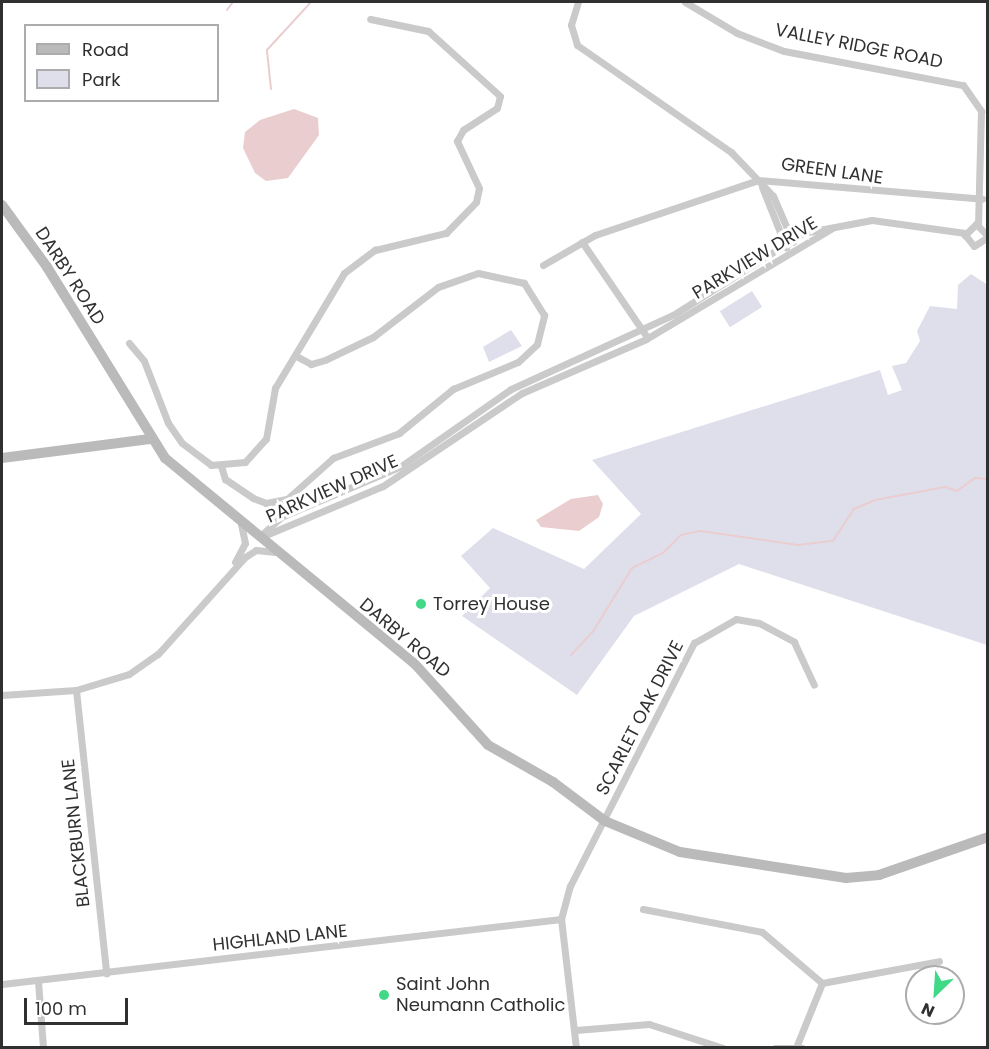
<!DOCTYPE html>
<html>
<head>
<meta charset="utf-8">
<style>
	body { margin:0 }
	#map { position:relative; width:989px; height:1049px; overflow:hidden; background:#fff; font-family:Poppins,sans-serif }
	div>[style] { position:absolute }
	.green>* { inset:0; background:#dfdfec; transform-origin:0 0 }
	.water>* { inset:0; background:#eacdcf }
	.stream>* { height:2px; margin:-1px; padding:0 1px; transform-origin:1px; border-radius:1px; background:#eacdcf }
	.street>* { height:7px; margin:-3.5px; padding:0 3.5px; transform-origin:3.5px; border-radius:3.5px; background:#cacaca }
	.secondary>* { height:10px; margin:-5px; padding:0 5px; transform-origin:5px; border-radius:5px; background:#bababa }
	.dots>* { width:16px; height:16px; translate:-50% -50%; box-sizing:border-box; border:3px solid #fff; border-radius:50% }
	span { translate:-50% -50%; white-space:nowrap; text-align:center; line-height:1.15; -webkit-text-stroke:6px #fff; paint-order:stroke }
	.street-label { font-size:18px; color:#303030 }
	.poi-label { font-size:18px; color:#303030 }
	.left { translate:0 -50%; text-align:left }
	.frame { position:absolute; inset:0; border:3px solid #303030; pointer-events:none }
	.legend { position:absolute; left:24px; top:24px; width:195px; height:78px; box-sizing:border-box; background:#fff; border:2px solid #acacac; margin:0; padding:8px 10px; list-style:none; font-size:18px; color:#303030 }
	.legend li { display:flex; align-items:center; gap:12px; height:30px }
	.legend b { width:30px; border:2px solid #acacac }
	.north { position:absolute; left:905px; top:965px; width:60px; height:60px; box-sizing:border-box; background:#fff; border:2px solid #acacac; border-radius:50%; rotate:205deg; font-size:16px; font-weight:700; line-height:24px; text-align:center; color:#303030 }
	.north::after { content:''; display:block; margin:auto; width:21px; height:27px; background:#41d888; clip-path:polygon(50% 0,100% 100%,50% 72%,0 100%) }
	.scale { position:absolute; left:24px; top:998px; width:104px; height:27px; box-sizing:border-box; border:3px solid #303030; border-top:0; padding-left:8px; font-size:18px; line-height:21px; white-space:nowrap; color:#303030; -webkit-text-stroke:4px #fff; paint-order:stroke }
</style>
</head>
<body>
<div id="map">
	<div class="green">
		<i style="clip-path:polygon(971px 274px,988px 285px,987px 645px,739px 564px,634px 616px,577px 695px,462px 616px,490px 588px,461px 556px,493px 528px,584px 569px,641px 514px,592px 460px,880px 370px,888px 395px,902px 390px,892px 366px,906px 363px,920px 341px,917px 331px,930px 306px,957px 309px,958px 285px)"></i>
		<i style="left:752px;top:291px;width:19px;height:38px;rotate:58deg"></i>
		<i style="clip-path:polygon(511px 330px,522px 346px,489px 362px,483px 347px)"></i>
	</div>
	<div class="water">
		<i style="clip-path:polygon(294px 109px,318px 118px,319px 135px,288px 178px,266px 181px,255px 173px,243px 148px,245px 132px,260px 120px)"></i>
		<i style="clip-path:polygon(598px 495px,603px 504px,599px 517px,579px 531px,541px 527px,536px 520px,571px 499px)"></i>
	</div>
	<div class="stream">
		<i style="left:227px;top:10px;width:10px;rotate:-53deg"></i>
		<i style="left:271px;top:89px;width:39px;rotate:-96deg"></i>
		<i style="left:267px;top:50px;width:65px;rotate:-47.5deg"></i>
		<i style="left:571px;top:655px;width:34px;rotate:-47deg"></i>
		<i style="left:594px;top:630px;width:73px;rotate:-58.5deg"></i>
		<i style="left:632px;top:568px;width:34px;rotate:-26deg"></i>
		<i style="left:663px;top:553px;width:25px;rotate:-45deg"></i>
		<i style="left:681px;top:535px;width:19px;rotate:-12deg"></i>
		<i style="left:700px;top:531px;width:99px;rotate:8.1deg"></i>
		<i style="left:798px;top:545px;width:35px;rotate:-7deg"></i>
		<i style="left:833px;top:541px;width:38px;rotate:-57deg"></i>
		<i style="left:854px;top:509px;width:23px;rotate:-23deg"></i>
		<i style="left:875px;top:500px;width:71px;rotate:-10.5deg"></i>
		<i style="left:945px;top:487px;width:13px;rotate:18deg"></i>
		<i style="left:957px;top:491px;width:22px;rotate:-36deg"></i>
		<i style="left:975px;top:478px;width:13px;rotate:4deg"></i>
	</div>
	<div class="street">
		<i style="left:578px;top:2px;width:24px;rotate:107deg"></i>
		<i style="left:571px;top:25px;width:21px;rotate:73deg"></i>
		<i style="left:577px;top:45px;width:188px;rotate:34.8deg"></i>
		<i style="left:731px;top:152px;width:61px;rotate:46.3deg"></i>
		<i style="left:773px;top:196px;width:50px;rotate:66.5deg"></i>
		<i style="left:685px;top:2px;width:61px;rotate:30.8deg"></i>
		<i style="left:737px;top:33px;width:50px;rotate:21deg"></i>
		<i style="left:784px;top:51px;width:182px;rotate:10.8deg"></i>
		<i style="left:963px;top:85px;width:32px;rotate:55deg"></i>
		<i style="left:981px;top:111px;width:113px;rotate:91.5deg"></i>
		<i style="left:762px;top:187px;width:65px;rotate:68.2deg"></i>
		<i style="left:988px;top:236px;width:17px;rotate:-135deg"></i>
		<i style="left:976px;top:224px;width:16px;rotate:135deg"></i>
		<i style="left:965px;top:235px;width:14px;rotate:51deg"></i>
		<i style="left:974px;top:246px;width:17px;rotate:-33deg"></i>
		<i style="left:582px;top:242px;width:112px;rotate:55.6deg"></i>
		<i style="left:543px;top:265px;width:60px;rotate:-30deg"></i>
		<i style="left:595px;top:235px;width:172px;rotate:-18.6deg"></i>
		<i style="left:758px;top:180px;width:225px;rotate:4.8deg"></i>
		<i style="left:129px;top:343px;width:23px;rotate:50deg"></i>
		<i style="left:144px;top:361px;width:66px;rotate:68.8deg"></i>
		<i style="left:168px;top:423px;width:24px;rotate:55deg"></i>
		<i style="left:182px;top:443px;width:36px;rotate:37deg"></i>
		<i style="left:211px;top:465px;width:34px;rotate:-5deg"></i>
		<i style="left:245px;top:462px;width:31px;rotate:-48deg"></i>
		<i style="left:266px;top:439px;width:52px;rotate:-80deg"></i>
		<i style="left:275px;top:388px;width:134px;rotate:-59deg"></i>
		<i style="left:344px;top:273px;width:39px;rotate:-37deg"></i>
		<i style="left:375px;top:250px;width:73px;rotate:-13.5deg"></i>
		<i style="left:446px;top:233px;width:43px;rotate:-45.9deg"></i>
		<i style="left:476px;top:202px;width:14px;rotate:-78deg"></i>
		<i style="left:479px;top:188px;width:52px;rotate:-115.1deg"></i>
		<i style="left:457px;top:141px;width:13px;rotate:-61deg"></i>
		<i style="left:463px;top:130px;width:40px;rotate:-32.9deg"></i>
		<i style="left:497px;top:108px;width:12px;rotate:-76deg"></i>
		<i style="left:500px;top:96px;width:97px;rotate:-137.9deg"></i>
		<i style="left:428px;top:31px;width:59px;rotate:-168.3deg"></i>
		<i style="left:221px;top:466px;width:14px;rotate:73deg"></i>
		<i style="left:225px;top:479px;width:34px;rotate:34deg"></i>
		<i style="left:253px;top:498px;width:14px;rotate:21deg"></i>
		<i style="left:266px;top:503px;width:21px;rotate:-11deg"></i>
		<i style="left:287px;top:499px;width:62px;rotate:-41.7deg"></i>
		<i style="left:333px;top:458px;width:71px;rotate:-20.7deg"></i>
		<i style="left:399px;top:433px;width:70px;rotate:-39.2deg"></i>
		<i style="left:453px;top:389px;width:70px;rotate:-22.6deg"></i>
		<i style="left:518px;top:362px;width:26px;rotate:-43deg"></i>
		<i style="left:537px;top:344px;width:30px;rotate:-76deg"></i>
		<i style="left:544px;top:315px;width:38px;rotate:-122deg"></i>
		<i style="left:524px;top:283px;width:47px;rotate:-167.7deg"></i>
		<i style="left:478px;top:273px;width:42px;rotate:160.7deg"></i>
		<i style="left:438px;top:287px;width:82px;rotate:142.4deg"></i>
		<i style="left:373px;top:337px;width:53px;rotate:154.4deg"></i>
		<i style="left:325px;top:360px;width:15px;rotate:164deg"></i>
		<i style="left:311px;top:364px;width:15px;rotate:-152deg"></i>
		<i style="left:259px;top:537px;width:30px;rotate:-42deg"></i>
		<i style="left:281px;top:517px;width:130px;rotate:-23deg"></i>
		<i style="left:401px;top:466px;width:134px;rotate:-35deg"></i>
		<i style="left:511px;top:389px;width:178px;rotate:-24.6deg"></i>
		<i style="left:673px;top:315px;width:154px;rotate:-32.2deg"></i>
		<i style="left:803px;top:233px;width:70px;rotate:-10.7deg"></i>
		<i style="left:872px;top:220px;width:94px;rotate:8deg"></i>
		<i style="left:261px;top:537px;width:132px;rotate:-22.7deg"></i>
		<i style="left:383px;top:486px;width:167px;rotate:-33.8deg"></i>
		<i style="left:522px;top:393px;width:135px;rotate:-23.5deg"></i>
		<i style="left:646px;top:339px;width:217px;rotate:-30.8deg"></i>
		<i style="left:235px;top:562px;width:21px;rotate:-62deg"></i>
		<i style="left:245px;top:543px;width:19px;rotate:-102deg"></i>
		<i style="left:76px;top:690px;width:285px;rotate:83.9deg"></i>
		<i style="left:2px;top:695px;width:74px;rotate:-3.9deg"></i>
		<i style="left:76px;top:690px;width:55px;rotate:-16.8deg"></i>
		<i style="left:129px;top:674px;width:35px;rotate:-35deg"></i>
		<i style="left:158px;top:654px;width:130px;rotate:-48.1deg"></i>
		<i style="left:245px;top:557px;width:13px;rotate:-32deg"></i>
		<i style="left:256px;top:550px;width:19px;rotate:6deg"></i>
		<i style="left:643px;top:909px;width:121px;rotate:10.9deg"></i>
		<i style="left:762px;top:932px;width:79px;rotate:40.4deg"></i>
		<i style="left:38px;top:981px;width:67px;rotate:85.7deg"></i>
		<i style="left:2px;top:984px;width:563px;rotate:-6.63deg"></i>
		<i style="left:576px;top:1030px;width:73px;rotate:-4.7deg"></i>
		<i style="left:649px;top:1024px;width:78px;rotate:18deg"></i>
		<i style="left:797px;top:1045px;width:67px;rotate:-68deg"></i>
		<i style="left:822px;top:983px;width:119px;rotate:-10.6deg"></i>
		<i style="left:576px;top:1048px;width:130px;rotate:-96.6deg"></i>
		<i style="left:561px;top:919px;width:34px;rotate:-75deg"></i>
		<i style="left:570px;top:886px;width:273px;rotate:-63deg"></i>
		<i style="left:694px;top:643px;width:48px;rotate:-29.7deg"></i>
		<i style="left:736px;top:619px;width:23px;rotate:10deg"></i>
		<i style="left:759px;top:623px;width:40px;rotate:28deg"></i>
		<i style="left:794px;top:642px;width:47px;rotate:65.1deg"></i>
		<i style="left:775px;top:1048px;width:27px"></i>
	</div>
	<div class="secondary">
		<i style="left:2px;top:205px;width:77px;rotate:54deg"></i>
		<i style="left:47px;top:267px;width:225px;rotate:58.3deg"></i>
		<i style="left:165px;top:458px;width:323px;rotate:39.5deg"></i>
		<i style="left:414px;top:663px;width:110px;rotate:47.9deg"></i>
		<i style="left:488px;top:745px;width:75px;rotate:29.6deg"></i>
		<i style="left:553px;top:782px;width:65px;rotate:36.9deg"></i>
		<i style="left:605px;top:821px;width:81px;rotate:22.5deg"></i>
		<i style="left:680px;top:852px;width:168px;rotate:8.9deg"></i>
		<i style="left:846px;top:878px;width:33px;rotate:-5deg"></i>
		<i style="left:879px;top:875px;width:115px;rotate:-19.2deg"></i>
		<i style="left:2px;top:458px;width:149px;rotate:-7.3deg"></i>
	</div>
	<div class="dots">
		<i style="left:421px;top:604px;background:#41d888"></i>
		<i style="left:384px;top:995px;background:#41d888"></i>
	</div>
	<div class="street-label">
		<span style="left:859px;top:46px;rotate:11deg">VALLEY RIDGE ROAD</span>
		<span style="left:832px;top:171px;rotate:8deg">GREEN LANE</span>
		<span style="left:755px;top:258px;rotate:-31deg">PARKVIEW DRIVE</span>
		<span style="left:70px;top:276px;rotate:57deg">DARBY ROAD</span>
		<span style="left:332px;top:489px;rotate:-24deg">PARKVIEW DRIVE</span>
		<span style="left:405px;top:638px;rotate:40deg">DARBY ROAD</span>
		<span style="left:640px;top:718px;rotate:-63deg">SCARLET OAK DRIVE</span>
		<span style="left:76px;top:833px;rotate:-96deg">BLACKBURN LANE</span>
		<span style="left:280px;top:938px;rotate:-6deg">HIGHLAND LANE</span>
	</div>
	<div class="poi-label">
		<span class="left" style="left:433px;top:604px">Torrey House</span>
		<span class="left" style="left:396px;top:995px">Saint John<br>Neumann Catholic</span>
	</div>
	<div class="frame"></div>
	<ul class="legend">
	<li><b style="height:8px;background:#bababa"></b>Road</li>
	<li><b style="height:16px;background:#dfdfec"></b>Park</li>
	</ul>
	<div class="north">N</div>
	<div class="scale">100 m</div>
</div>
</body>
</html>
